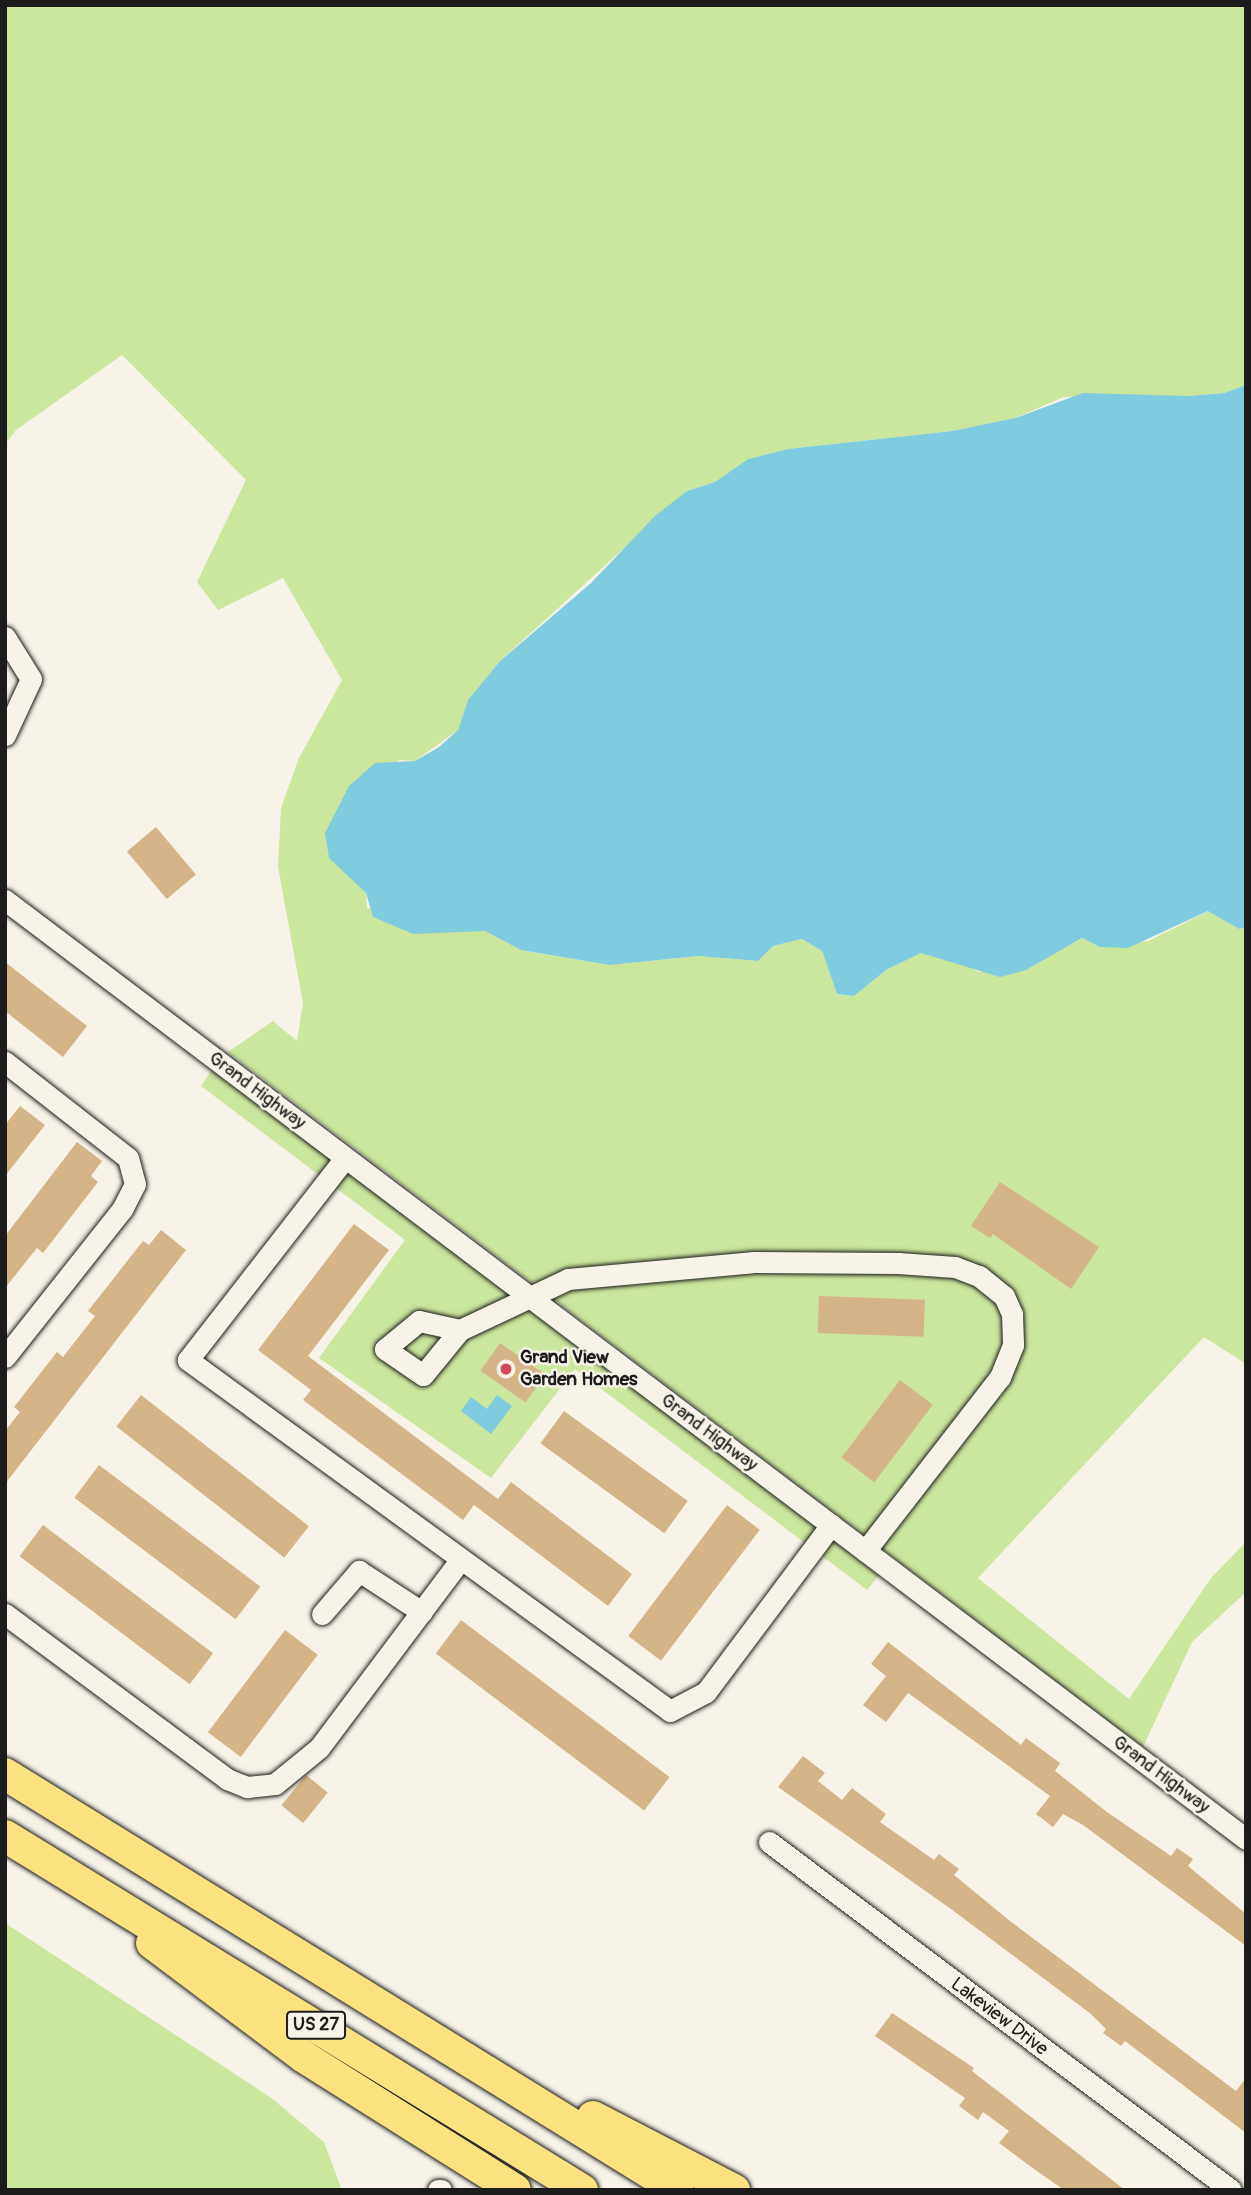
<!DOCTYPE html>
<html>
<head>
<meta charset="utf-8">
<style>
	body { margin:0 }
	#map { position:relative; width:1251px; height:2195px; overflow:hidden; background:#f7f3e8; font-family:Pangolin,sans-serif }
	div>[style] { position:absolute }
	.green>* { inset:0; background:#cbe69d }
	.water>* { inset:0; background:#80ccdf }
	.building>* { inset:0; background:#d4b587; transform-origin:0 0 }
	.roads { filter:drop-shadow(0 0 2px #1c1c1c) drop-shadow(0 0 2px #1c1c1c) }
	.minor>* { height:21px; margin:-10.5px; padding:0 10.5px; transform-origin:10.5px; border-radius:10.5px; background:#f7f3e8 }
	.highway>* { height:32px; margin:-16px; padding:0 16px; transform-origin:16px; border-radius:16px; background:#fbe180 }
	.dots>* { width:19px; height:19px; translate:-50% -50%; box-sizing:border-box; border:4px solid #f7f3e8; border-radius:50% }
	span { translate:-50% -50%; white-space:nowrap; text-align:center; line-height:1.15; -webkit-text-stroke:5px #f7f3e8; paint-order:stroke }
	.shield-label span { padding:2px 5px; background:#f7f3e8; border:2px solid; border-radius:5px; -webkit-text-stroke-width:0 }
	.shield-label { font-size:18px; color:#1c1c1c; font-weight:700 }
	.street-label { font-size:19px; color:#1c1c1c }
	.poi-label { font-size:19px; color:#1c1c1c; font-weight:700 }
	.left { translate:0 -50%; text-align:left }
	.frame { position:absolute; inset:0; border:7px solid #1c1c1c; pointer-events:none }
</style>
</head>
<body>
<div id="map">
	<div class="green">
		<i style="clip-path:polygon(5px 5px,1246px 5px,1246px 385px,1224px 393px,1188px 396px,1064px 397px,1015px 418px,952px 431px,788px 449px,748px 459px,715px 482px,687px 491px,500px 661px,468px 700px,458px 730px,415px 761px,399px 760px,350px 877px,366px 893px,367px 908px,485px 931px,521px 950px,610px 965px,698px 956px,758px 961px,773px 946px,802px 939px,822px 951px,837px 994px,853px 996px,886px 970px,921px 953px,962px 962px,979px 972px,1055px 953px,1083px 938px,1100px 947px,1148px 941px,1209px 911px,1239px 929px,1246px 927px,1246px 1364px,1204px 1337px,978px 1578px,1129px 1699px,1211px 1578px,1246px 1542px,1246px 1592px,1192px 1642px,1143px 1747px,228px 1052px,273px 1021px,297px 1041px,303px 1003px,278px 867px,281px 808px,299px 758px,342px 680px,283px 578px,218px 610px,197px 582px,246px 480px,122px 355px,16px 430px,5px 444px)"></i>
		<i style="clip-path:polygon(214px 1067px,879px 1575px,867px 1590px,575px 1369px,491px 1478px,319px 1358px,405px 1240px,201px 1086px)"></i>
		<i style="clip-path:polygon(5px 1923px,270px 2097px,324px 2142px,342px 2190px,5px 2190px)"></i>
	</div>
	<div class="water">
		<i style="clip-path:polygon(1246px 385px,1246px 927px,1239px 929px,1208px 911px,1128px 948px,1100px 947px,1082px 938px,1026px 970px,1000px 977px,921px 953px,886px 970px,854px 996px,837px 994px,822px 951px,802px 939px,773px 946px,758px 961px,698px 956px,610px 965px,521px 950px,485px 931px,413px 934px,373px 917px,366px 893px,329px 858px,325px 833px,349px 786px,375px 763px,415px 761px,439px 747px,458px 730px,468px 700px,500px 661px,591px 583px,655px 516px,687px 491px,715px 482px,748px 459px,788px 449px,952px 431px,1015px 418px,1083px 393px,1188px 396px,1224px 393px)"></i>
		<i style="clip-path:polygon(497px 1395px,512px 1406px,491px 1434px,461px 1411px,471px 1397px,487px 1409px)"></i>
	</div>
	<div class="building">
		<i style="left:156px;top:827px;width:62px;height:38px;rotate:50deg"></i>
		<i style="clip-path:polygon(5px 962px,87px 1026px,63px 1057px,5px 1011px)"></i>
		<i style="clip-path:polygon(20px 1106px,45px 1125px,5px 1176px,5px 1125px)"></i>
		<i style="clip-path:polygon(77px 1142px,102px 1161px,91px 1176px,98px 1182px,43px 1253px,37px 1248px,5px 1288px,5px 1236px)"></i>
		<i style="clip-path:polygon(1000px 1182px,1099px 1247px,1071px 1289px,993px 1234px,990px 1238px,971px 1226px)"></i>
		<i style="clip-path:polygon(354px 1224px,389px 1250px,308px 1356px,498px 1499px,511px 1482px,632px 1574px,608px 1606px,474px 1505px,463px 1520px,303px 1400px,311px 1390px,258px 1350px)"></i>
		<i style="clip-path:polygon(161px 1230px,186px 1250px,5px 1484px,5px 1431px,20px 1412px,14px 1407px,57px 1352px,63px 1357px,95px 1316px,88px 1311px,143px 1241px,149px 1245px)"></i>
		<i style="left:819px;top:1296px;width:106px;height:37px;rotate:2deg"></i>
		<i style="left:500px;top:1343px;width:55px;height:34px;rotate:35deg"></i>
		<i style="left:900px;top:1380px;width:41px;height:97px;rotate:37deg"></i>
		<i style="left:141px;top:1395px;width:213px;height:40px;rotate:38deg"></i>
		<i style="left:564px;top:1411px;width:153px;height:40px;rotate:36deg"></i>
		<i style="left:99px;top:1465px;width:202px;height:41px;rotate:37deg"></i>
		<i style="left:727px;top:1505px;width:41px;height:164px;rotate:37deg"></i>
		<i style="left:43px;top:1525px;width:213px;height:39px;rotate:37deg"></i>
		<i style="left:461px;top:1620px;width:261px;height:42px;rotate:37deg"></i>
		<i style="left:285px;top:1630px;width:41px;height:128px;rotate:37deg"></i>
		<i style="clip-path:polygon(888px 1642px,1021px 1745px,1026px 1738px,1060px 1763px,1055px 1771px,1107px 1812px,1171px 1856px,1177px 1848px,1193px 1859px,1188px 1866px,1246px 1914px,1246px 1946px,1083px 1825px,1063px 1814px,1053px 1827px,1036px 1814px,1050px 1796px,908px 1693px,886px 1722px,863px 1705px,886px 1676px,871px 1664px)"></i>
		<i style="clip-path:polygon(803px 1756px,825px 1773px,818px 1781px,842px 1800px,852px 1788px,886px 1814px,880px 1822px,934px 1860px,939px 1854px,959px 1869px,954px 1875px,1010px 1921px,1236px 2091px,1246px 2078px,1246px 2133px,1125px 2041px,1121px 2046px,1103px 2033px,1106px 2029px,1091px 2014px,951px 1909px,778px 1787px)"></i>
		<i style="left:306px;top:1775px;width:28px;height:39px;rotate:39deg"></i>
		<i style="clip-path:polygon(892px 2013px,974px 2068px,972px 2071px,1125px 2190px,1064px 2190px,1034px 2169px,999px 2143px,1009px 2131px,983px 2112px,978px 2120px,959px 2106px,965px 2098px,875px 2036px)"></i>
	</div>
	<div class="roads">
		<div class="minor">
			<i style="left:5px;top:637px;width:49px;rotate:58.2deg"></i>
			<i style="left:31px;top:679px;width:62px;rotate:114.9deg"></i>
			<i style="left:5px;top:900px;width:1556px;rotate:37.11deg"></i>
			<i style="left:5px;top:1062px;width:156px;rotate:38deg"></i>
			<i style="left:128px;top:1158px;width:27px;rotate:75deg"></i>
			<i style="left:135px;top:1184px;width:27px;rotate:117deg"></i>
			<i style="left:123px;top:1208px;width:190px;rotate:128.4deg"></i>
			<i style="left:345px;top:1158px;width:256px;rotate:127.9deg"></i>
			<i style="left:188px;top:1360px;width:596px;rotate:36.06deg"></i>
			<i style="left:670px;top:1711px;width:41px;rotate:-27.8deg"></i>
			<i style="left:706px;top:1692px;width:209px;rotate:-53.2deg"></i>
			<i style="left:460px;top:1330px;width:42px;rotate:-167.6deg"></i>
			<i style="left:419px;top:1321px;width:44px;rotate:140.5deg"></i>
			<i style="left:385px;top:1349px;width:46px;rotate:34.4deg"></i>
			<i style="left:423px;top:1375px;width:58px;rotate:-50.6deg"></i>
			<i style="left:460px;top:1330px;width:119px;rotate:-25.3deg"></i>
			<i style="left:568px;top:1279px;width:187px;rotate:-5.2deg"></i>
			<i style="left:754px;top:1262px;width:144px;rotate:0.4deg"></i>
			<i style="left:898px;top:1263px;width:57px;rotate:4deg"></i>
			<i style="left:955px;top:1267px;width:26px;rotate:21deg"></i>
			<i style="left:979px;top:1276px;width:32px;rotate:39deg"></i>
			<i style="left:1004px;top:1296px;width:20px;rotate:66deg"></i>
			<i style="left:1012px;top:1314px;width:31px;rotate:88deg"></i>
			<i style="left:1013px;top:1345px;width:35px;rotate:112deg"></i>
			<i style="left:1000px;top:1377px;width:220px;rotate:127.8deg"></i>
			<i style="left:5px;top:1614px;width:277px;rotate:36.6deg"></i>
			<i style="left:227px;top:1779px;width:22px;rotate:22deg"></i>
			<i style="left:247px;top:1787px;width:28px;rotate:-6deg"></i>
			<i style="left:275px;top:1784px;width:57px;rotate:-39.3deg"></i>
			<i style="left:319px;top:1748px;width:235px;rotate:-53.1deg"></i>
			<i style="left:322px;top:1614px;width:57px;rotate:-49.3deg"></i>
			<i style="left:359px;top:1571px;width:75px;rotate:33.1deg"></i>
			<i style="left:769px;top:1842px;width:578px;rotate:36.99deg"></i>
			<i style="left:438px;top:2190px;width:3px"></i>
		</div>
		<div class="highway">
			<i style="left:5px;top:1774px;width:791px;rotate:31.72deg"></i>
			<i style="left:5px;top:1836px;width:677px;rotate:31.53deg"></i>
			<i style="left:152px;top:1943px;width:190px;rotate:36.9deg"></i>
			<i style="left:304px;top:2057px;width:249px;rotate:32.2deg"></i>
			<i style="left:593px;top:2117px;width:159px;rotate:27.4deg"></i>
		</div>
	</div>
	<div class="dots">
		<i style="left:506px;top:1369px;background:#d1495b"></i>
	</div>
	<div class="shield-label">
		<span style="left:316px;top:2025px">US 27</span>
	</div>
	<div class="street-label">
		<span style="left:257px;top:1091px;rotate:37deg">Grand Highway</span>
		<span style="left:709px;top:1433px;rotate:37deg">Grand Highway</span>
		<span style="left:1161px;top:1775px;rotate:37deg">Grand Highway</span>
		<span style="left:999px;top:2017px;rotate:37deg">Lakeview Drive</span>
	</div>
	<div class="poi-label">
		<span class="left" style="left:520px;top:1369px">Grand View<br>Garden Homes</span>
	</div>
	<div class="frame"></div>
</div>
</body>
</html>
